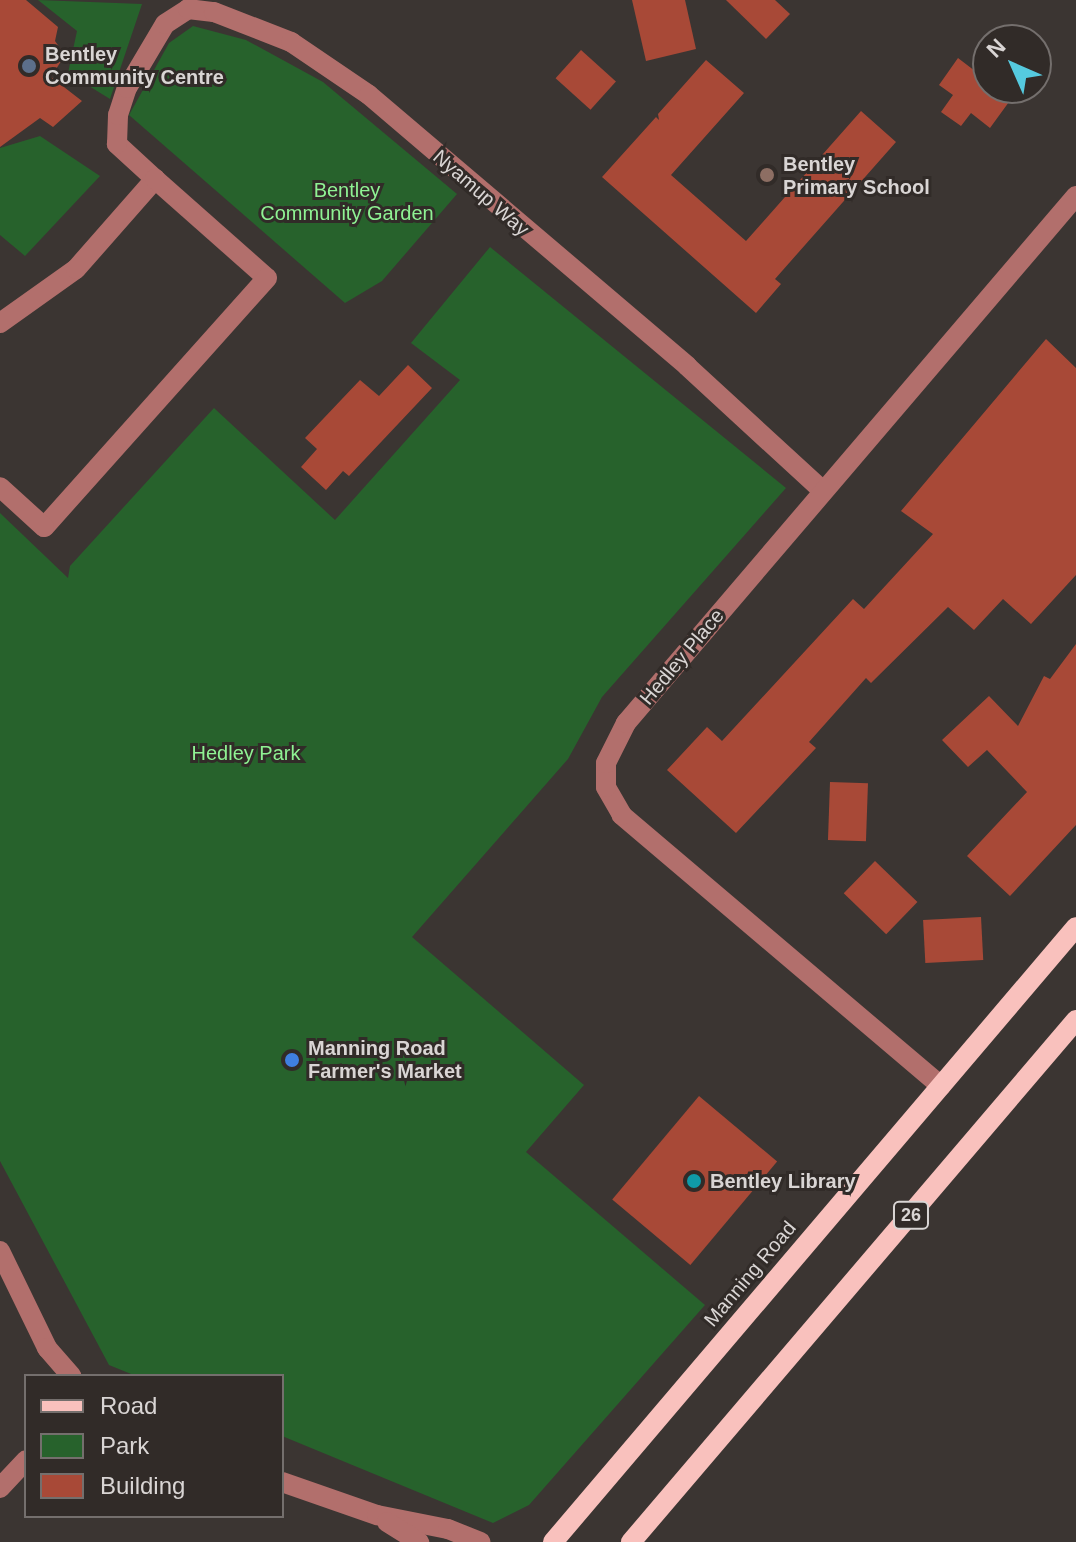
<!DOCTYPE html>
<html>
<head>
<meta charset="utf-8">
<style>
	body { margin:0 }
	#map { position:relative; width:1076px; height:1542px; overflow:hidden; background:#3b3532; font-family:Helvetica,sans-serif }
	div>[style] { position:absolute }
	.green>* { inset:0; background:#27622c }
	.building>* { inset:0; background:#a84937; transform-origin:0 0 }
	.minor>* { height:20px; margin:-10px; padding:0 10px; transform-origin:10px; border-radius:10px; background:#b26f6c }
	.major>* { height:20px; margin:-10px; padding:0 10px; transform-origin:10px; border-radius:10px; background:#f9c1bd }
	.dots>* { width:22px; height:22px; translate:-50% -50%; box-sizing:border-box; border:4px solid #312b28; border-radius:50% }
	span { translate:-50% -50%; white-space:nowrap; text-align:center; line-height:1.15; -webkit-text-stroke:6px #312b28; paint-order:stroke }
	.shield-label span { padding:2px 6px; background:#312b28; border:2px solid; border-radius:6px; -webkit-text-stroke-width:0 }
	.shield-label { font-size:18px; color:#d9d5d4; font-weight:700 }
	.poi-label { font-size:20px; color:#d9d5d4; font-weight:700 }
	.left { translate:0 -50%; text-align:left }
	.park-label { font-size:20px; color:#8ff293 }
	.street-label { font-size:20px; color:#d9d5d4 }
	.legend { position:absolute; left:24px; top:1374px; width:260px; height:144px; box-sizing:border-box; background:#312b28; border:2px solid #746f6d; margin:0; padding:10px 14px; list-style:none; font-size:24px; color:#d9d5d4 }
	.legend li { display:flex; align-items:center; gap:16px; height:40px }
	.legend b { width:40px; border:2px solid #746f6d }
	.north { position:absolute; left:972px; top:24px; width:80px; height:80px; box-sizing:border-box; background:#312b28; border:2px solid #746f6d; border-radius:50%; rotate:315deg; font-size:22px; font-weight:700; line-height:32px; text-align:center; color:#d9d5d4 }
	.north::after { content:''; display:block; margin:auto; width:28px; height:36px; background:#55cadf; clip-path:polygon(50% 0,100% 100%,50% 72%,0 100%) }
</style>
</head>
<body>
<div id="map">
	<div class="green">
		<i style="clip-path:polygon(38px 0,142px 4px,110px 99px,68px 73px,77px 31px)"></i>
		<i style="clip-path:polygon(193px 26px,246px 40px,323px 82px,457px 194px,382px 281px,345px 303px,129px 115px,169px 43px)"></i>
		<i style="clip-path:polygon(40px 136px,100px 176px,25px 256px,0 235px,0 148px)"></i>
		<i style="clip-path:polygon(490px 247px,786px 488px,602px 697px,568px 759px,412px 937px,584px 1085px,526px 1152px,705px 1305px,529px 1505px,493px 1523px,282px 1436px,282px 1376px,136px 1376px,109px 1365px,0 1161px,0 513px,68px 578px,70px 566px,214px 408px,335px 520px,460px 380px,411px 343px)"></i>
	</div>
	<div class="building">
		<i style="clip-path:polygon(0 0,26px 0,58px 27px,55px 41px,65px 55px,51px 77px,82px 101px,53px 127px,40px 118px,0 147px)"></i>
		<i style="clip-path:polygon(632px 0,685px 0,696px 49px,646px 61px)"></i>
		<i style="clip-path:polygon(726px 0,775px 0,790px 14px,766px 39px)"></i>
		<i style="left:581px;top:50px;width:47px;height:38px;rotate:42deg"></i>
		<i style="clip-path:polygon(958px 58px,988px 81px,988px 88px,1019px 88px,990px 128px,971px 113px,961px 126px,941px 112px,953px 95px,939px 85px)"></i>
		<i style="clip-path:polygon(706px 60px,744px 93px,671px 175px,746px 241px,861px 111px,896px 142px,775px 279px,781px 284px,756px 313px,602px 177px,656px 117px,659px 120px,658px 114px)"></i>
		<i style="clip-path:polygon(1046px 339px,1076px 368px,1076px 575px,1031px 624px,1003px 599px,974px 630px,948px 607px,871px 683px,866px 678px,809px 742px,816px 748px,736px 833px,667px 770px,707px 727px,722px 741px,853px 599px,864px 609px,933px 534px,901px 511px)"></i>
		<i style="clip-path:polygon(408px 365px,432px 388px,349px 476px,343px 471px,326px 490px,301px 467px,317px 449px,305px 438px,360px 380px,379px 396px)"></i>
		<i style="clip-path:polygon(1076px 644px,1076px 825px,1010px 896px,967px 856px,1027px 792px,987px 750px,968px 767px,942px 740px,989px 696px,1018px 726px,1044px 676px,1050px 679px)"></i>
		<i style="left:830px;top:782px;width:38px;height:58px;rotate:2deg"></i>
		<i style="left:875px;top:861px;width:59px;height:45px;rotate:44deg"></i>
		<i style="left:981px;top:917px;width:43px;height:58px;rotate:87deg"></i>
		<i style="left:699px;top:1096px;width:102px;height:135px;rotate:40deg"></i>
	</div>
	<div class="minor">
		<i style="left:155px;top:179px;width:52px;rotate:-137.4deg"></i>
		<i style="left:117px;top:144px;width:29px;rotate:-88deg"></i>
		<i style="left:118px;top:115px;width:28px;rotate:-72deg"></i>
		<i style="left:127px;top:88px;width:74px;rotate:-59.3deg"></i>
		<i style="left:165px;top:24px;width:27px;rotate:-33deg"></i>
		<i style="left:188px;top:9px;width:26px;rotate:7deg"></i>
		<i style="left:214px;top:12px;width:83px;rotate:21.3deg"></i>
		<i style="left:291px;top:42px;width:94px;rotate:34.2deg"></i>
		<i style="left:369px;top:95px;width:418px;rotate:40.4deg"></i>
		<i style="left:687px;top:366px;width:185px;rotate:42.6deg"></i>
		<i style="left:0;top:323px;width:93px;rotate:-35.4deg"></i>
		<i style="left:76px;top:269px;width:120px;rotate:-48.7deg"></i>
		<i style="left:155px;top:179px;width:149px;rotate:41.5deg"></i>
		<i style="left:267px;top:278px;width:334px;rotate:131.8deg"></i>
		<i style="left:44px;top:527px;width:59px;rotate:-137.7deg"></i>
		<i style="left:941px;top:1086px;width:419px;rotate:-139.7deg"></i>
		<i style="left:622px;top:815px;width:32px;rotate:-120deg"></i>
		<i style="left:606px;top:787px;width:24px;rotate:-90deg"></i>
		<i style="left:606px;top:763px;width:45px;rotate:-63.4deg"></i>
		<i style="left:626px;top:723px;width:693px;rotate:-49.51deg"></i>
		<i style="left:0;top:1251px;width:108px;rotate:64.1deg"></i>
		<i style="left:47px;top:1348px;width:37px;rotate:49deg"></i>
		<i style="left:282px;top:1482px;width:101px;rotate:19.2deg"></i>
		<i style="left:377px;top:1515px;width:72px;rotate:11.2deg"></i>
		<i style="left:448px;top:1529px;width:35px;rotate:22deg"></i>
		<i style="left:0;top:1488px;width:38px;rotate:-47deg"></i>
		<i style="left:387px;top:1522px;width:38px;rotate:32deg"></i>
	</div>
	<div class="major">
		<i style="left:553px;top:1542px;width:807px;rotate:-49.62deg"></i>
		<i style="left:631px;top:1542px;width:686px;rotate:-49.55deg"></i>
	</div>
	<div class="dots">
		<i style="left:29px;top:66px;background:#5c6f8a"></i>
		<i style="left:767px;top:175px;background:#8d6e63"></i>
		<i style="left:292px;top:1060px;background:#3f7fe0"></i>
		<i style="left:694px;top:1181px;background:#0f9aa8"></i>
	</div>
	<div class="shield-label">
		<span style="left:911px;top:1215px">26</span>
	</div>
	<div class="poi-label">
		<span class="left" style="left:45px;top:66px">Bentley<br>Community Centre</span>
		<span class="left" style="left:783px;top:176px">Bentley<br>Primary School</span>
		<span class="left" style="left:308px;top:1060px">Manning Road<br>Farmer's Market</span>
		<span class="left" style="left:710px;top:1181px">Bentley Library</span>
	</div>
	<div class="park-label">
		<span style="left:347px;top:202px">Bentley<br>Community Garden</span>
		<span style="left:246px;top:753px">Hedley Park</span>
	</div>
	<div class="street-label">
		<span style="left:481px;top:193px;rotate:41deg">Nyamup Way</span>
		<span style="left:682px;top:657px;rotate:-50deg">Hedley Place</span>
		<span style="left:750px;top:1274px;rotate:-50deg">Manning Road</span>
	</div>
	<ul class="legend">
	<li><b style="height:10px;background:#f9c1bd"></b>Road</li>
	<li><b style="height:22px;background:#27622c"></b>Park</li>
	<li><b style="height:22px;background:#a84937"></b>Building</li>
	</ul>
	<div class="north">N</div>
</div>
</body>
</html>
